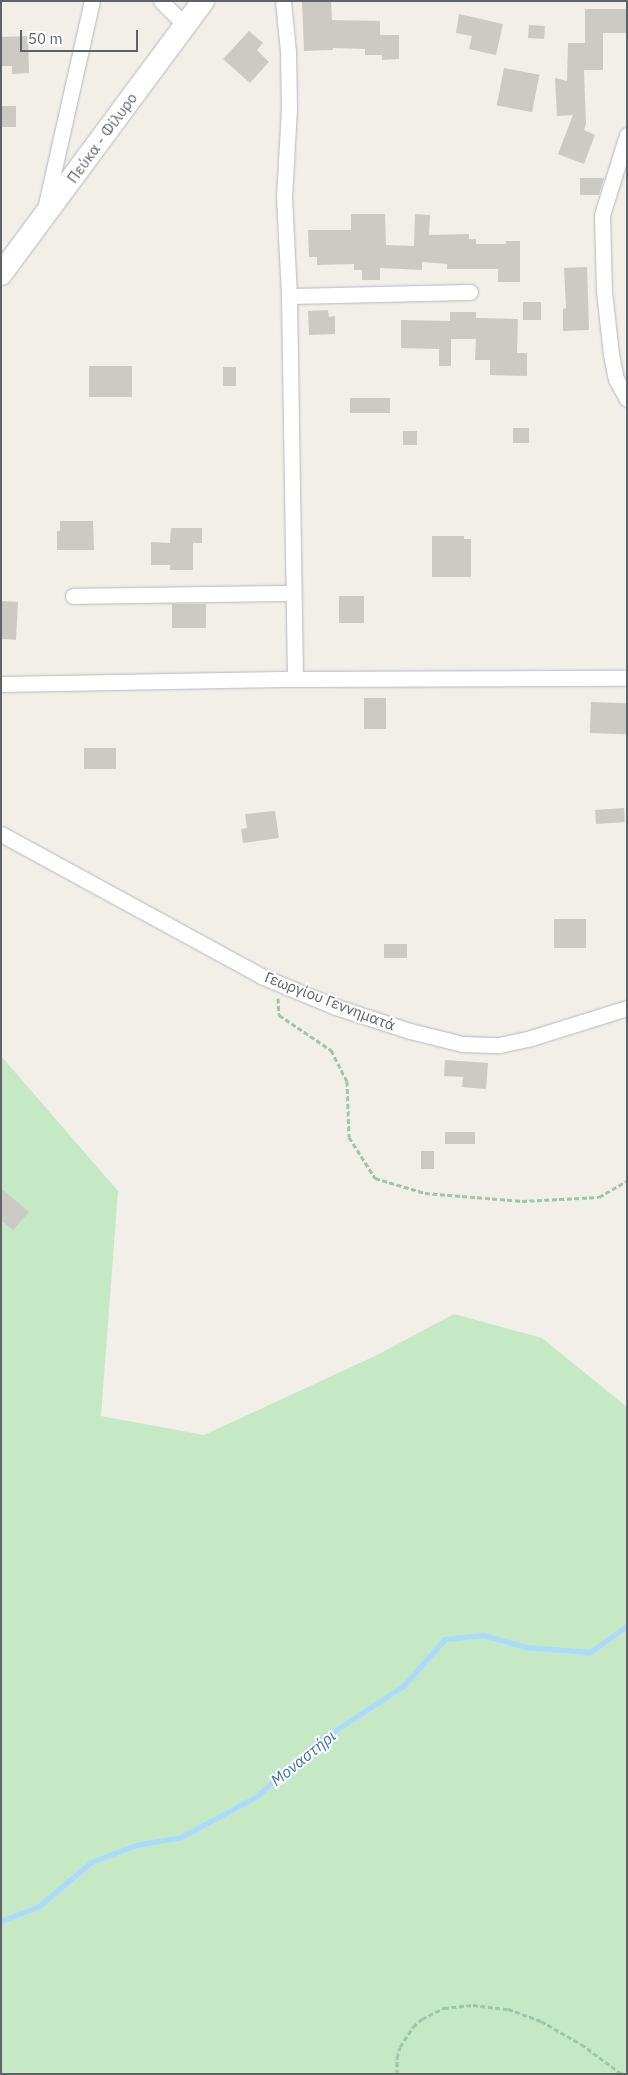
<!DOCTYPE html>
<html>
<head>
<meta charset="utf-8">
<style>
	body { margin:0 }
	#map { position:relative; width:628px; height:2075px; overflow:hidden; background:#f1efe8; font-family:"IBM Plex Sans",sans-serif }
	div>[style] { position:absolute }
	.green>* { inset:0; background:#c5e8c5 }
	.stream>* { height:5px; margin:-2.5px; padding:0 2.5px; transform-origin:2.5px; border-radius:2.5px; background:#aadaff }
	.building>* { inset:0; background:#cccac5; transform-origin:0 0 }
	.path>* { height:3px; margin-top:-1.5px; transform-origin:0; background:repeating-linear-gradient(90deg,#9cc7a9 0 5px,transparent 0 7.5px) }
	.roads { filter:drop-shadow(0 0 1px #b5b8bc) drop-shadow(0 0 1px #b5b8bc) }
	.street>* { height:15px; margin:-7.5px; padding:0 7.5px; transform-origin:7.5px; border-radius:7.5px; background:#fff }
	.secondary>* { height:22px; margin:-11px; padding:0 11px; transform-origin:11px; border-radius:11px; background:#fff }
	span { translate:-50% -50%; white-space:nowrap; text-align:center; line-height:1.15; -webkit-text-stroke:4px #fff; paint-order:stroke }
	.street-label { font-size:15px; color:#5f6368 }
	.water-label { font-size:16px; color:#4174aa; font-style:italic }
	.frame { position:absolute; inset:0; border:2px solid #5f6368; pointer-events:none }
	.scale { position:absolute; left:20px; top:30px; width:118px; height:22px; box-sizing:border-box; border:2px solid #5f6368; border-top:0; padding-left:6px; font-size:15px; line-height:18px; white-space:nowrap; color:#5f6368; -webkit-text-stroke:4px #fff; paint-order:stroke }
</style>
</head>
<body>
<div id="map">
	<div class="green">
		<i style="clip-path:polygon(1px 1056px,118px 1191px,101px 1416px,204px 1435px,377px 1355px,454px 1314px,542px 1338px,627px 1407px,627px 2074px,1px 2074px)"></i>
	</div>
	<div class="stream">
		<i style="left:1px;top:1921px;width:41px;rotate:-21.5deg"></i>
		<i style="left:39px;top:1906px;width:68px;rotate:-40.2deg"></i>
		<i style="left:91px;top:1862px;width:48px;rotate:-20.7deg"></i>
		<i style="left:136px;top:1845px;width:46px;rotate:-10.1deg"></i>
		<i style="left:181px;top:1837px;width:86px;rotate:-28.3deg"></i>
		<i style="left:257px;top:1796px;width:79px;rotate:-41.9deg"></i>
		<i style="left:316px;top:1743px;width:104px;rotate:-33.2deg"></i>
		<i style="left:403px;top:1686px;width:63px;rotate:-48.2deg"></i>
		<i style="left:445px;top:1639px;width:38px;rotate:-6deg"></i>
		<i style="left:483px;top:1635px;width:45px;rotate:15.6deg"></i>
		<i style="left:526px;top:1647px;width:64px;rotate:4.5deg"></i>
		<i style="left:590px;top:1652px;width:45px;rotate:-35.1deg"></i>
	</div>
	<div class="building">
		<i style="clip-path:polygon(331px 1px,332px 20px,380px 21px,380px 35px,399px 35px,399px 59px,382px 60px,382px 55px,365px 55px,365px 49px,333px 48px,333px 50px,304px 51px,302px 2px)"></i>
		<i style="clip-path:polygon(585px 9px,626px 9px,626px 33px,603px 33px,603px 70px,584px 70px,586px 124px,584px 130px,595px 135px,584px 164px,558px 154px,573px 115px,557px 116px,555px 78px,567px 81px,568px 43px,585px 43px)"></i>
		<i style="clip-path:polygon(459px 14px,503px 24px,496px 55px,469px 49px,472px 36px,456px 33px)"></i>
		<i style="left:529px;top:25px;width:16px;height:13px;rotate:4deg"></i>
		<i style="clip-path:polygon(249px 31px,263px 43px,257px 50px,269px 62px,250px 83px,223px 59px)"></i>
		<i style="clip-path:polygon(28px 36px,29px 73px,12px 74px,12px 66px,1px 66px,1px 37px)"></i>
		<i style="left:504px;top:68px;width:36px;height:38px;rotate:11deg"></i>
		<i style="left:1px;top:106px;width:15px;height:21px"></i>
		<i style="clip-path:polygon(580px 178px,604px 178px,599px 195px,580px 195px)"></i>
		<i style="clip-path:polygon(351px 214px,385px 214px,386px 245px,414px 246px,415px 214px,430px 215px,429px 235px,469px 234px,469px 239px,476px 239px,476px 244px,506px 244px,506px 241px,520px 241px,520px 282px,498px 282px,498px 269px,447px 269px,447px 264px,422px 262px,422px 270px,380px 268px,380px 280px,362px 280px,362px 270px,354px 270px,354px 264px,317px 265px,317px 257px,309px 257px,308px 230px,351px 230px)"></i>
		<i style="clip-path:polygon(587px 267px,589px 330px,563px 331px,563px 309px,566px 308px,564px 268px)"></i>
		<i style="left:523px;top:302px;width:18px;height:18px"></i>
		<i style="clip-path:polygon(328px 310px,329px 317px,335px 316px,335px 334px,309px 335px,308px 311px)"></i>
		<i style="clip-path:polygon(450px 312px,476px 312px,476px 318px,518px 319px,517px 353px,527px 353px,527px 376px,490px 375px,490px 360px,475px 360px,476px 339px,451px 339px,451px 366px,439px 366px,439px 349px,401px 348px,401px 320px,450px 321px)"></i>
		<i style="left:89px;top:366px;width:43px;height:31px"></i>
		<i style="left:223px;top:367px;width:13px;height:19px"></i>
		<i style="left:350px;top:398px;width:40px;height:15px"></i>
		<i style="left:513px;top:428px;width:16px;height:15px"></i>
		<i style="left:403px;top:431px;width:14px;height:14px"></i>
		<i style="clip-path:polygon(60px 521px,93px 521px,94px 550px,57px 550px,57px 531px,60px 531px)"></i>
		<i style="clip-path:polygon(171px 528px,202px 528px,202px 543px,193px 543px,193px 570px,170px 570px,170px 565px,151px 565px,151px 542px,170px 543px)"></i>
		<i style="clip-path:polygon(432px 536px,464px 536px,464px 539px,471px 539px,471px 577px,432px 577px)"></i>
		<i style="left:339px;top:596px;width:25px;height:27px"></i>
		<i style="left:1px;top:601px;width:17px;height:38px;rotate:3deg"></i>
		<i style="left:172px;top:604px;width:34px;height:24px"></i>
		<i style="left:364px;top:698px;width:22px;height:31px"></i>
		<i style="left:591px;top:702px;width:36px;height:31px;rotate:2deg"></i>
		<i style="left:84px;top:748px;width:32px;height:21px"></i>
		<i style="left:624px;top:808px;width:14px;height:29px;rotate:86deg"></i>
		<i style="clip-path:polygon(275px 811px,279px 838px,243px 843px,241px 829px,247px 828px,245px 814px)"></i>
		<i style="left:554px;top:919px;width:32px;height:29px"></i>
		<i style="left:384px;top:944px;width:23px;height:14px"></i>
		<i style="clip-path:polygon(445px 1060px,488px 1063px,486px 1089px,462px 1087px,463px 1077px,444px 1076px)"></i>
		<i style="left:445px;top:1132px;width:30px;height:12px"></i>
		<i style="left:421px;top:1151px;width:13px;height:18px"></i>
		<i style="clip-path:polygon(1px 1188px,29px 1212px,13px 1230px,1px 1220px)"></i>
	</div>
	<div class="path">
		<i style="left:278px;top:998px;width:17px;rotate:87deg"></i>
		<i style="left:279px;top:1015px;width:63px;rotate:33.9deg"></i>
		<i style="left:331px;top:1050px;width:35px;rotate:63deg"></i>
		<i style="left:347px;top:1081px;width:56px;rotate:88deg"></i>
		<i style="left:349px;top:1137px;width:49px;rotate:57.6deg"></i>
		<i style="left:375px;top:1178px;width:52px;rotate:16.7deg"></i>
		<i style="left:425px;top:1193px;width:97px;rotate:4.7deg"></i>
		<i style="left:522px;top:1201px;width:77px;rotate:-3deg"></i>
		<i style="left:599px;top:1197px;width:32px;rotate:-30deg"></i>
		<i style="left:397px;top:2074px;width:16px;rotate:-90deg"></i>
		<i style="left:397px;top:2058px;width:11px;rotate:-75deg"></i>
		<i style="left:400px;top:2047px;width:24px;rotate:-57deg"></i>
		<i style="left:413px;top:2027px;width:12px;rotate:-42deg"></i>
		<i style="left:422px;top:2019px;width:25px;rotate:-27deg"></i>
		<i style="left:444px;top:2008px;width:29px;rotate:-6deg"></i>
		<i style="left:473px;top:2005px;width:35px;rotate:7deg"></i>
		<i style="left:508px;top:2009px;width:35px;rotate:20deg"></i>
		<i style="left:541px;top:2021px;width:46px;rotate:29.9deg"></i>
		<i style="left:581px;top:2044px;width:51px;rotate:36.2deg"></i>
	</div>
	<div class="roads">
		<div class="street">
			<i style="left:161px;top:1px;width:34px;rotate:45deg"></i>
			<i style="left:283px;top:1px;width:50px;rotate:84.3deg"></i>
			<i style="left:288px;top:51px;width:57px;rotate:89deg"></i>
			<i style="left:289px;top:108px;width:89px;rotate:93.2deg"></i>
			<i style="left:284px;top:197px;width:99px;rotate:87.1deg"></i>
			<i style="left:289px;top:296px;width:383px;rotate:89.1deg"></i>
			<i style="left:627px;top:135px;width:84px;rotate:107.4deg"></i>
			<i style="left:602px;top:215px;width:76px;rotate:88.5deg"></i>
			<i style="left:604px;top:291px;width:63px;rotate:83.7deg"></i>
			<i style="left:611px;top:354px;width:25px;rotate:79deg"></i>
			<i style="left:616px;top:379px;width:23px;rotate:61deg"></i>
			<i style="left:45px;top:209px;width:213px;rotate:-77.3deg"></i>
			<i style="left:289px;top:296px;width:181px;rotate:-1.3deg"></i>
			<i style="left:73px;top:596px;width:220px;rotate:-0.8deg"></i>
			<i style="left:1px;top:684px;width:294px;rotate:-1deg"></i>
			<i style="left:295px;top:679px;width:332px;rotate:-0.2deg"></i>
			<i style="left:1px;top:834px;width:296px;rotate:28.6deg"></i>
			<i style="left:261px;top:976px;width:81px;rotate:22.5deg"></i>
			<i style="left:336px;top:1007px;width:78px;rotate:18deg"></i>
			<i style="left:410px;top:1031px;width:54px;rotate:14deg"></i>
			<i style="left:462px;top:1044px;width:37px;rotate:2deg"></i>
			<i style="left:499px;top:1045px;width:33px;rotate:-12deg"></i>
			<i style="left:531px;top:1038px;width:101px;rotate:-17.4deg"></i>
		</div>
		<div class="secondary">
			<i style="left:1px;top:274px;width:340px;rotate:-53.5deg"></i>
		</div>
	</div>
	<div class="street-label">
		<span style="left:102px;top:138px;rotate:-54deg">Πεύκα - Φίλυρο</span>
		<span style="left:330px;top:1001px;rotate:21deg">Γεωργίου Γεννηματά</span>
	</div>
	<div class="water-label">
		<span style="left:303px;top:1758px;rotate:-39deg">Μοναστήρι</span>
	</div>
	<div class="frame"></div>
	<div class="scale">50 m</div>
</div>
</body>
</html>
